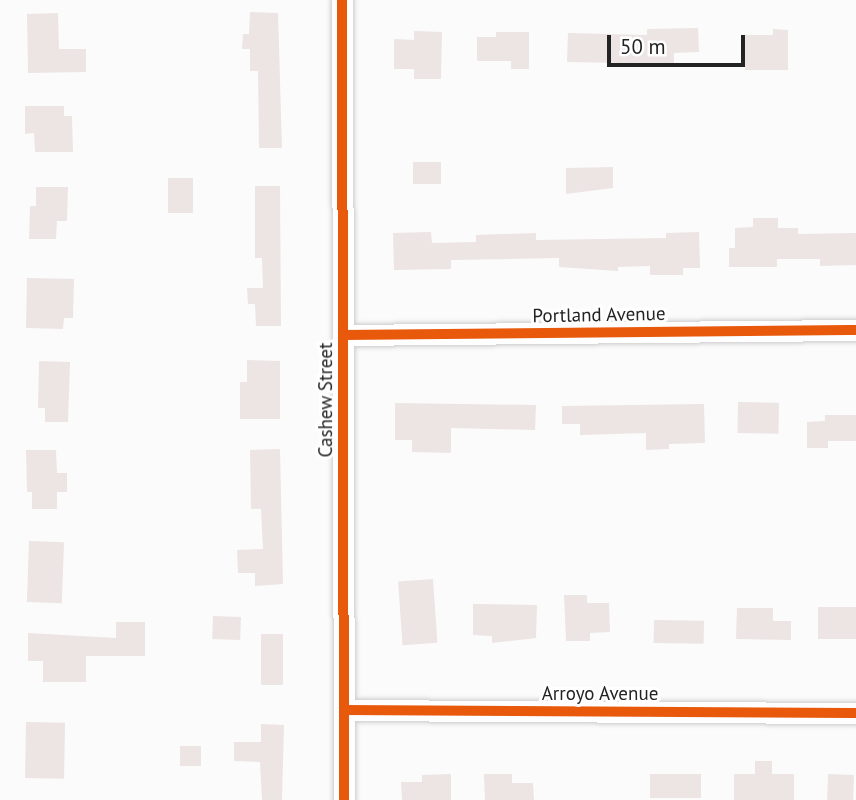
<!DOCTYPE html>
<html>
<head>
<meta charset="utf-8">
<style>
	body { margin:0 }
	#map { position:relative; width:856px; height:800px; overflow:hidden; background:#fbfbfc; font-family:"PT Sans",sans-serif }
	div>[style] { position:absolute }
	.building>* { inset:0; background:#ede4e4; transform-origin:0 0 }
	.roads { filter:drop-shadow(0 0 2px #cdcdce) drop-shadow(0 0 2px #cdcdce) }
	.minor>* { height:21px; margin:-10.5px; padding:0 10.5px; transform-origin:10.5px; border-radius:10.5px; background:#fefeff }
	.cycleway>* { height:10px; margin:-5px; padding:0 5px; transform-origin:5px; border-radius:5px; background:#e8590c }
	span { translate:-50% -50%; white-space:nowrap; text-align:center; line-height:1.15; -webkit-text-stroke:6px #fff; paint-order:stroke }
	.street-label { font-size:19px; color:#232324 }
	.scale { position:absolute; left:607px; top:35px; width:138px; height:32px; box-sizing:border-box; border:4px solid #232324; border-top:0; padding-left:9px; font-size:21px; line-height:24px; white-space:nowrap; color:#232324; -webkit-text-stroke:5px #fff; paint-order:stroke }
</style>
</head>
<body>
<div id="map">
	<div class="building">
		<i style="clip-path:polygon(250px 12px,278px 13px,282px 148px,259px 148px,258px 71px,250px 71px,250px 49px,242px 49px,243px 34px,249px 34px)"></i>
		<i style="clip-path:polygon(58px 13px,59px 49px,86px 49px,86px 72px,28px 73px,27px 14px)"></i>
		<i style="clip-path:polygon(698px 28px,699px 52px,674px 53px,674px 64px,567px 62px,568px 33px,647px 35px,647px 29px)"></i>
		<i style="clip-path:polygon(773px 29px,788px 30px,788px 70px,745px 70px,745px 35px,773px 35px)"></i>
		<i style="clip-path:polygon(414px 31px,442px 32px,441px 79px,414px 79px,414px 69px,394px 69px,394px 39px,414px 40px)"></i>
		<i style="clip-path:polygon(496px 32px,529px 32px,529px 69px,511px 69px,511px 61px,477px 61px,477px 37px,496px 37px)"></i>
		<i style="clip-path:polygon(25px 106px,64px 106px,64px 116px,72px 116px,73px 152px,35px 152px,34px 133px,25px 134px)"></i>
		<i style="left:413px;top:162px;width:28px;height:22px"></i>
		<i style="clip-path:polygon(613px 167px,613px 188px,566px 194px,566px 168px)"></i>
		<i style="left:168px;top:178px;width:25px;height:35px"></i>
		<i style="clip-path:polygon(255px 186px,280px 186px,281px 326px,256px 326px,255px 304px,248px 304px,247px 288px,263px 288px,262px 258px,255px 258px)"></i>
		<i style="clip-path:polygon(36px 187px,68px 187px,67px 221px,57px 221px,56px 239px,29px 239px,30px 206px,36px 206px)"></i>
		<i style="clip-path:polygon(753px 218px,778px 218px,778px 228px,798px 228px,798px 234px,856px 233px,856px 265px,820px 266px,820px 259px,777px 259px,777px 267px,729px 267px,729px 248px,735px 248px,735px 228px,753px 227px)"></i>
		<i style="clip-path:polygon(431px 232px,432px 243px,476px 242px,476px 235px,536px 233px,536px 240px,666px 238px,666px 233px,699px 232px,700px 268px,683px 268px,683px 275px,650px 275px,650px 266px,618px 267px,618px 271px,559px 267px,559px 258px,451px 260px,451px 269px,394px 270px,393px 233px)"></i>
		<i style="clip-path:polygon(27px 278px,74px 279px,73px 318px,64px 318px,63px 329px,26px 328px)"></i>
		<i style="clip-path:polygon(247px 360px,280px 361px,280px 419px,240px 419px,240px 382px,247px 382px)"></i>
		<i style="clip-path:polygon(39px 361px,70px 362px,68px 422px,45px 422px,45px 408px,38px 408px)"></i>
		<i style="left:738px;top:402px;width:41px;height:31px;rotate:1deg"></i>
		<i style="clip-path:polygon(395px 403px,536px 405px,535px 430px,451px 428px,451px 453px,412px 452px,412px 440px,395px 440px)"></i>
		<i style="clip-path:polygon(704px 404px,705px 443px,669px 444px,669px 449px,646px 450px,646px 433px,580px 435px,580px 424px,562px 424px,562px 406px)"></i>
		<i style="clip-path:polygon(825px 415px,856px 415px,856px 441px,828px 441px,828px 448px,807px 448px,807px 422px,825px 421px)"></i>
		<i style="clip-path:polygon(280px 449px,283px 584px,255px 586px,255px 573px,238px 573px,237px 550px,263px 549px,261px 509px,251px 509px,250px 450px)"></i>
		<i style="clip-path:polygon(26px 450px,56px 450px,57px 473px,67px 473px,67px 492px,57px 492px,57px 509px,32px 509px,32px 492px,27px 492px)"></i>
		<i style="left:29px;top:541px;width:35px;height:61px;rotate:2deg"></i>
		<i style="left:433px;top:579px;width:64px;height:35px;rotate:86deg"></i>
		<i style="clip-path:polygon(564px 595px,587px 595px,587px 603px,609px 603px,610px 632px,590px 633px,590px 641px,566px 641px)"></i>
		<i style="clip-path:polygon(473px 604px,537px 605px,536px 638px,492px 643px,492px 636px,473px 635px)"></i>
		<i style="left:818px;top:607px;width:38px;height:32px"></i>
		<i style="clip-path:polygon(737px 608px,773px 608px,773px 621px,791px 621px,791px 640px,736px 639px)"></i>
		<i style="left:213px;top:616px;width:28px;height:23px;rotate:2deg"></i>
		<i style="left:654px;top:620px;width:50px;height:23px;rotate:1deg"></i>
		<i style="clip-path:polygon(116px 622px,145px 622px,145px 656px,86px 656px,86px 682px,43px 682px,43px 661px,28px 661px,28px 633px,116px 638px)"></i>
		<i style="left:261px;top:634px;width:22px;height:51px"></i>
		<i style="left:26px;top:722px;width:39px;height:56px;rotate:1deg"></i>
		<i style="clip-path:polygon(261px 724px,284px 725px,282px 800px,262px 800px,260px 762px,234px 761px,234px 742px,261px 742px)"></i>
		<i style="left:201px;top:746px;width:20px;height:21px;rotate:90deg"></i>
		<i style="clip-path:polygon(755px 761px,772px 761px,772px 774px,794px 774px,794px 800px,734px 800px,734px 774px,755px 774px)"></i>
		<i style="clip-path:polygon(451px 774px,451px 800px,402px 800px,401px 782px,422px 782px,422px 775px)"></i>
		<i style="clip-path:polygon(484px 774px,512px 774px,512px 783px,533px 783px,534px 800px,485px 800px)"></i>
		<i style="left:701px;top:774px;width:24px;height:51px;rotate:90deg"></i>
		<i style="left:828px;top:774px;width:26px;height:26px;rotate:2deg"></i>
	</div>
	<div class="roads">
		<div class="minor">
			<i style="left:342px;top:0;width:800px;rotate:89.86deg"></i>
			<i style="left:343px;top:335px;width:513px;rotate:-0.56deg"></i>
			<i style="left:344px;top:710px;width:512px;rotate:0.34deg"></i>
		</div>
	</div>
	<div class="cycleway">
		<i style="left:342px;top:0;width:800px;rotate:89.86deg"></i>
		<i style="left:343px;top:335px;width:513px;rotate:-0.56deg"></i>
		<i style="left:344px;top:710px;width:512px;rotate:0.34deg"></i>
	</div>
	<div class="street-label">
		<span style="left:599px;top:315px;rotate:-1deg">Portland Avenue</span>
		<span style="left:326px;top:400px;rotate:-90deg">Cashew Street</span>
		<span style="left:600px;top:694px">Arroyo Avenue</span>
	</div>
	<div class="scale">50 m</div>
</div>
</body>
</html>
